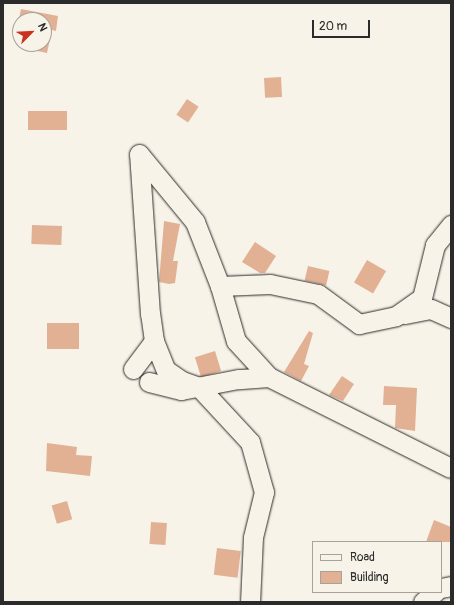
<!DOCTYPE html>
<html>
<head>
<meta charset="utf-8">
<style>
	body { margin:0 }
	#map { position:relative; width:454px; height:605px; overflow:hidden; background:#f7f3e8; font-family:Pangolin,sans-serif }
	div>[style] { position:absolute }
	.building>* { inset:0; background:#e2b194; transform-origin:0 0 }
	.roads { filter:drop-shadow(0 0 1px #2b2b2b) drop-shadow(0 0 1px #2b2b2b) }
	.minor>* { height:19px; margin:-9.5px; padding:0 9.5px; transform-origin:9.5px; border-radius:9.5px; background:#f7f3e8 }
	span { translate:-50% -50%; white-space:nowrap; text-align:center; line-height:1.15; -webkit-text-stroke:3.5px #f7f3e8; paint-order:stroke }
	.frame { position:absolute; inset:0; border:4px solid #2b2b2b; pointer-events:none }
	.legend { position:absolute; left:312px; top:541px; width:130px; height:52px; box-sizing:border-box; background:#f7f3e8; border:1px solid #a5a39c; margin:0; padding:5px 7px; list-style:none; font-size:12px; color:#2b2b2b }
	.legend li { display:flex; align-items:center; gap:8px; height:20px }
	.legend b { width:20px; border:1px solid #a5a39c }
	.north { position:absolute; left:12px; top:12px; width:40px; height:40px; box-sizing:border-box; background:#f7f3e8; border:1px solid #a5a39c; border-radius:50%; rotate:66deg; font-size:11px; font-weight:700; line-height:16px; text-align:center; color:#2b2b2b }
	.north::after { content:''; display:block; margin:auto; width:14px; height:18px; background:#c8321e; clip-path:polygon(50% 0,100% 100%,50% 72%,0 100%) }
	.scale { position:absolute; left:312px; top:20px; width:58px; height:18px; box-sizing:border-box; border:2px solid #2b2b2b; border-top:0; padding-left:5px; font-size:12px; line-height:14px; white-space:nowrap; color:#2b2b2b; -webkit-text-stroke:3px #f7f3e8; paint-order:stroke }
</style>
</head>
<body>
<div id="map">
	<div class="building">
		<i style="clip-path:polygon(21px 9px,58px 16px,56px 31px,52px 30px,47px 53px,28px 49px,29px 44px,44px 44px,44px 20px,20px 20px,18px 23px)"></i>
		<i style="left:281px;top:77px;width:20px;height:17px;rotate:87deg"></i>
		<i style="left:187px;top:99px;width:14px;height:19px;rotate:34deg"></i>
		<i style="left:28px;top:111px;width:39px;height:19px"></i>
		<i style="clip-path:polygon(164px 221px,180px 224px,173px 261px,178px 261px,175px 283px,169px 284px,159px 282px)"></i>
		<i style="left:32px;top:225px;width:30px;height:19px;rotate:2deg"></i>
		<i style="clip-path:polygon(255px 242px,276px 256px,265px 273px,260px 273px,242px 262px)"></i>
		<i style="left:367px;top:260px;width:22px;height:26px;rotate:30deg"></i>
		<i style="left:308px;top:266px;width:22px;height:15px;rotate:13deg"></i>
		<i style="left:47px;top:323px;width:32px;height:26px"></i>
		<i style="clip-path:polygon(309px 331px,313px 333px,304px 364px,309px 366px,301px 381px,284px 372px)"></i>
		<i style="left:215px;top:351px;width:21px;height:21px;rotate:73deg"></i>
		<i style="clip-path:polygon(342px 376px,354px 384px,343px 401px,329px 395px)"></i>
		<i style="clip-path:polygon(384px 386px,417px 388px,415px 431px,395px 428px,396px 405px,383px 405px)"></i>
		<i style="clip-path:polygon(47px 443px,77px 447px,76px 455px,92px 456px,90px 476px,46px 471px)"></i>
		<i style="left:67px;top:501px;width:19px;height:16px;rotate:74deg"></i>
		<i style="clip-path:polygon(434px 520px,451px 527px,451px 542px,426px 542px)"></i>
		<i style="left:151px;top:522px;width:16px;height:22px;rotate:4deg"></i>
		<i style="left:217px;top:548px;width:24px;height:27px;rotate:7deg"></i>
	</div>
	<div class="roads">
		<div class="minor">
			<i style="left:139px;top:154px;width:88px;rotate:50.5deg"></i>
			<i style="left:195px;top:222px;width:69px;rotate:68.7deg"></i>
			<i style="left:220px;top:286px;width:57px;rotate:73.8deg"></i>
			<i style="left:236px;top:341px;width:49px;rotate:47.5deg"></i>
			<i style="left:269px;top:377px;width:31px;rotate:176deg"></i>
			<i style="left:238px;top:379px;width:58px;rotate:169.1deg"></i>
			<i style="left:181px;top:390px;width:33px;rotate:-166deg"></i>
			<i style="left:220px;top:286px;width:50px;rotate:-2.3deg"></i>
			<i style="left:270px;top:284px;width:49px;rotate:11.8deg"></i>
			<i style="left:318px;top:294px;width:51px;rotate:36.2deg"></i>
			<i style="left:359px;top:324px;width:38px;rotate:-12deg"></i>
			<i style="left:396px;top:316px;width:32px;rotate:-35deg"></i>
			<i style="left:422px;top:298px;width:55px;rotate:-76.2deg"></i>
			<i style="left:435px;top:245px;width:26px;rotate:-51deg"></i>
			<i style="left:405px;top:314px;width:26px;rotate:-11deg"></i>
			<i style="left:431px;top:309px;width:22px;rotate:24deg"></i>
			<i style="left:154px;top:341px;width:31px;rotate:68deg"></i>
			<i style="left:166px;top:370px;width:19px;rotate:35deg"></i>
			<i style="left:182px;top:381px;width:18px;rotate:19deg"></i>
			<i style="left:199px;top:387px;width:75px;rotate:47.2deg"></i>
			<i style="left:250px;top:442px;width:52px;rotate:74.4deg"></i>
			<i style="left:264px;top:492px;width:46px;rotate:103.7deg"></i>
			<i style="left:253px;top:537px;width:65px;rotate:92.6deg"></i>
			<i style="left:133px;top:369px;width:35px;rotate:-53deg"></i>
			<i style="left:154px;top:341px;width:27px;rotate:-98deg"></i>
			<i style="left:150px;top:314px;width:160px;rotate:-93.9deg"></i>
			<i style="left:269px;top:377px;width:203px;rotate:26.6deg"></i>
			<i style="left:441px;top:588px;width:10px;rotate:-11deg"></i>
			<i style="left:423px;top:602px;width:16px;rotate:-40deg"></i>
		</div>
	</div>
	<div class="frame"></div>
	<ul class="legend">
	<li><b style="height:5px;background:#f7f3e8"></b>Road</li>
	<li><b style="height:11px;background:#e2b194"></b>Building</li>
	</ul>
	<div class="north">N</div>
	<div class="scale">20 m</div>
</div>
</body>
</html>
